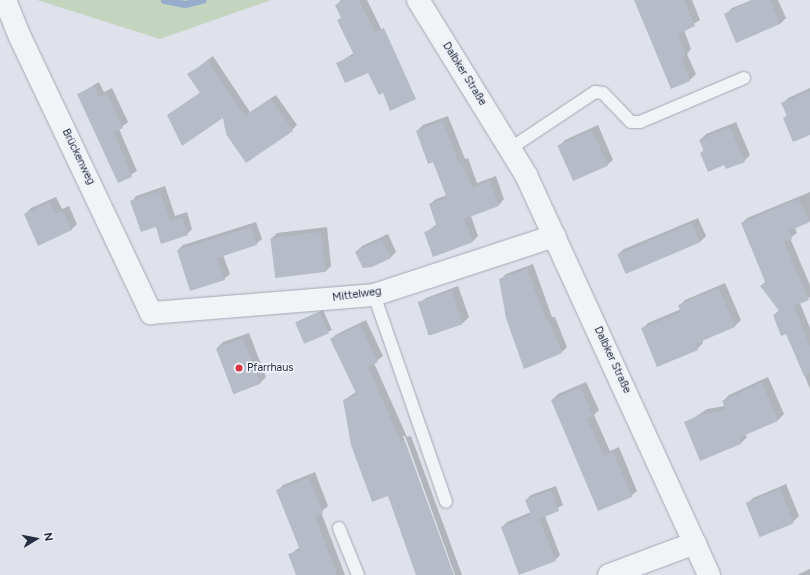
<!DOCTYPE html>
<html>
<head>
<meta charset="utf-8">
<style>
	body { margin:0 }
	#map { position:relative; width:810px; height:575px; overflow:hidden; background:#dfe2ea; font-family:Figtree,sans-serif }
	div>[style] { position:absolute }
	.green>* { inset:0; background:#c3d4bf }
	.shadow>* { inset:0; background:#0003; transform-origin:0 0 }
	.stream>* { height:7px; margin:-3.5px; padding:0 3.5px; transform-origin:3.5px; border-radius:3.5px; background:#96adcd }
	.building>* { inset:0; background:#b5bbc7; transform-origin:0 0 }
	.roads { filter:drop-shadow(0 0 1px #a4a8b4) drop-shadow(0 0 1px #a4a8b4) }
	.service>* { height:12px; margin:-6px; padding:0 6px; transform-origin:6px; border-radius:6px; background:#f2f3f7 }
	.minor>* { height:22px; margin:-11px; padding:0 11px; transform-origin:11px; border-radius:11px; background:#f2f3f7 }
	.dots>* { width:11px; height:11px; translate:-50% -50%; box-sizing:border-box; border:2px solid #eef1f7; border-radius:50% }
	span { translate:-50% -50%; white-space:nowrap; text-align:center; line-height:1.15; -webkit-text-stroke:3.5px #eef1f7; paint-order:stroke }
	.street-label { font-size:11px; color:#262e42 }
	.poi-label { font-size:11px; color:#262e42 }
	.left { translate:0 -50%; text-align:left }
	.north { position:absolute; left:16px; top:519px; width:40px; height:40px; -webkit-text-stroke:3px #eef1f7; paint-order:stroke; rotate:80deg; font-size:11px; font-weight:700; line-height:16px; text-align:center; color:#262e42 }
	.north::after { content:''; display:block; margin:auto; width:14px; height:18px; background:#262e42; clip-path:polygon(50% 0,100% 100%,50% 72%,0 100%) }
</style>
</head>
<body>
<div id="map">
	<div class="green">
		<i style="clip-path:polygon(37px 0,271px 0,160px 39px)"></i>
	</div>
	<div class="shadow">
		<i style="clip-path:polygon(341px 0,367px 0,414px 96px,383px 92px,369px 71px,338px 63px,354px 53px,338px 20px,342px 17px,336px 5px)"></i>
		<i style="clip-path:polygon(638px 0,692px 0,700px 20px,684px 30px,691px 49px,687px 54px,696px 74px,690px 80px,672px 88px)"></i>
		<i style="clip-path:polygon(752px 0,778px 0,786px 18px,780px 24px,726px 14px,732px 8px)"></i>
		<i style="clip-path:polygon(213px 56px,250px 112px,276px 95px,297px 125px,292px 130px,224px 116px,168px 115px,201px 92px,189px 74px)"></i>
		<i style="clip-path:polygon(99px 82px,104px 92px,112px 88px,128px 122px,119px 129px,137px 171px,119px 182px,79px 94px)"></i>
		<i style="clip-path:polygon(810px 88px,810px 134px,784px 118px,787px 115px,782px 104px,788px 98px)"></i>
		<i style="clip-path:polygon(448px 116px,465px 159px,468px 158px,477px 183px,496px 176px,504px 199px,499px 205px,471px 216px,478px 236px,473px 241px,425px 233px,437px 224px,430px 204px,436px 199px,447px 195px,434px 161px,417px 131px,423px 125px)"></i>
		<i style="clip-path:polygon(736px 122px,750px 155px,744px 161px,725px 164px,701px 153px,704px 150px,700px 140px,706px 134px)"></i>
		<i style="clip-path:polygon(598px 125px,613px 160px,607px 165px,559px 146px,565px 140px)"></i>
		<i style="clip-path:polygon(165px 186px,175px 216px,187px 212px,192px 229px,187px 234px,132px 201px,136px 196px)"></i>
		<i style="clip-path:polygon(810px 192px,810px 221px,795px 228px,797px 233px,790px 238px,810px 285px,810px 297px,800px 303px,810px 328px,810px 389px,787px 333px,774px 315px,780px 309px,761px 286px,766px 281px,742px 223px,747px 218px)"></i>
		<i style="clip-path:polygon(56px 197px,62px 209px,69px 206px,77px 224px,71px 230px,25px 214px,31px 208px)"></i>
		<i style="clip-path:polygon(698px 218px,706px 236px,700px 242px,618px 254px,624px 249px)"></i>
		<i style="clip-path:polygon(256px 222px,262px 239px,256px 244px,223px 255px,230px 274px,224px 279px,178px 250px,183px 245px)"></i>
		<i style="clip-path:polygon(327px 227px,331px 266px,325px 272px,271px 239px,277px 233px)"></i>
		<i style="clip-path:polygon(388px 234px,396px 252px,390px 258px,356px 252px,362px 246px)"></i>
		<i style="clip-path:polygon(533px 264px,552px 317px,555px 317px,567px 347px,562px 352px,500px 280px,506px 274px)"></i>
		<i style="clip-path:polygon(725px 283px,741px 320px,735px 326px,702px 340px,703px 343px,697px 349px,642px 329px,648px 323px,681px 309px,679px 306px,685px 300px)"></i>
		<i style="clip-path:polygon(458px 286px,469px 317px,463px 323px,431px 335px,420px 303px,426px 298px)"></i>
		<i style="left:323px;top:310px;width:22px;height:30px;rotate:66deg"></i>
		<i style="clip-path:polygon(366px 320px,383px 356px,374px 363px,407px 437px,411px 436px,462px 575px,455px 575px,405px 436px,403px 436px,453px 575px,418px 575px,389px 495px,344px 400px,356px 392px,331px 339px,337px 334px)"></i>
		<i style="clip-path:polygon(249px 333px,266px 377px,260px 383px,217px 348px,223px 342px)"></i>
		<i style="clip-path:polygon(768px 377px,784px 414px,778px 420px,745px 434px,747px 437px,741px 443px,701px 460px,686px 423px,707px 409px,725px 406px,723px 401px,729px 395px)"></i>
		<i style="clip-path:polygon(586px 382px,599px 410px,594px 415px,610px 451px,619px 447px,637px 491px,631px 496px,552px 400px,558px 394px)"></i>
		<i style="clip-path:polygon(315px 472px,328px 506px,321px 512px,345px 575px,297px 575px,289px 555px,300px 547px,277px 491px,283px 485px)"></i>
		<i style="clip-path:polygon(786px 484px,799px 516px,793px 522px,747px 504px,753px 498px)"></i>
		<i style="clip-path:polygon(556px 486px,563px 505px,545px 516px,560px 555px,555px 560px,502px 527px,507px 522px,531px 512px,526px 500px,531px 495px)"></i>
		<i style="clip-path:polygon(810px 569px,810px 575px,797px 575px)"></i>
	</div>
	<div class="stream">
		<i style="left:164px;top:0;width:21px;rotate:11deg"></i>
		<i style="left:185px;top:4px;width:18px;rotate:-13deg"></i>
	</div>
	<div class="building">
		<i style="clip-path:polygon(345px 0,359px 0,375px 32px,384px 28px,416px 99px,390px 111px,383px 93px,379px 95px,368px 73px,345px 83px,336px 63px,354px 55px,337px 20px,341px 18px,335px 5px)"></i>
		<i style="clip-path:polygon(634px 0,684px 0,695px 26px,678px 34px,686px 56px,681px 58px,690px 81px,671px 89px)"></i>
		<i style="clip-path:polygon(752px 0,770px 0,780px 24px,736px 43px,724px 14px)"></i>
		<i style="clip-path:polygon(208px 61px,245px 116px,271px 99px,293px 131px,246px 163px,226px 134px,223px 118px,182px 146px,167px 115px,200px 93px,187px 74px)"></i>
		<i style="clip-path:polygon(94px 86px,99px 97px,107px 93px,123px 128px,114px 132px,132px 177px,118px 183px,77px 94px)"></i>
		<i style="clip-path:polygon(810px 91px,810px 135px,793px 142px,783px 118px,787px 116px,781px 103px)"></i>
		<i style="clip-path:polygon(443px 121px,459px 164px,462px 163px,472px 188px,490px 181px,499px 206px,464px 219px,473px 242px,433px 257px,424px 232px,437px 227px,429px 204px,447px 198px,433px 162px,428px 164px,416px 131px)"></i>
		<i style="clip-path:polygon(730px 127px,745px 162px,726px 169px,724px 165px,708px 172px,700px 153px,704px 151px,699px 140px)"></i>
		<i style="left:592px;top:130px;width:39px;height:38px;rotate:66deg"></i>
		<i style="clip-path:polygon(160px 191px,170px 221px,182px 217px,188px 235px,161px 244px,156px 227px,141px 232px,130px 201px)"></i>
		<i style="clip-path:polygon(799px 199px,810px 222px,789px 231px,792px 239px,784px 242px,809px 300px,794px 306px,810px 346px,810px 373px,804px 376px,786px 334px,781px 336px,773px 315px,780px 312px,760px 286px,766px 284px,741px 223px)"></i>
		<i style="clip-path:polygon(50px 202px,56px 214px,63px 211px,72px 230px,38px 246px,24px 214px)"></i>
		<i style="left:692px;top:223px;width:21px;height:81px;rotate:67deg"></i>
		<i style="clip-path:polygon(251px 227px,257px 245px,217px 258px,225px 280px,190px 291px,177px 250px)"></i>
		<i style="left:321px;top:232px;width:40px;height:51px;rotate:83deg"></i>
		<i style="clip-path:polygon(382px 239px,391px 258px,372px 267px,363px 268px,355px 252px)"></i>
		<i style="clip-path:polygon(527px 269px,547px 322px,549px 321px,562px 353px,524px 369px,506px 318px,499px 279px)"></i>
		<i style="clip-path:polygon(719px 288px,735px 327px,695px 344px,698px 350px,657px 367px,641px 328px,681px 312px,678px 305px)"></i>
		<i style="left:452px;top:291px;width:35px;height:36px;rotate:72deg"></i>
		<i style="left:320px;top:312px;width:23px;height:27px;rotate:67deg"></i>
		<i style="clip-path:polygon(360px 325px,378px 362px,368px 367px,401px 442px,405px 441px,454px 575px,416px 575px,388px 496px,372px 502px,351px 445px,343px 400px,357px 395px,330px 339px)"></i>
		<i style="left:243px;top:338px;width:49px;height:29px;rotate:69deg"></i>
		<i style="clip-path:polygon(762px 382px,778px 421px,738px 438px,741px 444px,700px 461px,684px 422px,700px 415px,726px 410px,722px 401px)"></i>
		<i style="clip-path:polygon(580px 387px,593px 416px,587px 419px,604px 456px,613px 452px,632px 497px,598px 511px,551px 400px)"></i>
		<i style="clip-path:polygon(309px 478px,323px 513px,315px 516px,337px 575px,296px 575px,288px 554px,300px 550px,276px 490px)"></i>
		<i style="left:780px;top:489px;width:37px;height:37px;rotate:68deg"></i>
		<i style="clip-path:polygon(551px 490px,559px 511px,539px 519px,556px 561px,519px 575px,501px 527px,531px 515px,525px 500px)"></i>
	</div>
	<div class="roads">
		<div class="service">
			<i style="left:511px;top:148px;width:101px;rotate:-33.7deg"></i>
			<i style="left:595px;top:92px;width:8px;rotate:7deg"></i>
			<i style="left:603px;top:93px;width:40px;rotate:46deg"></i>
			<i style="left:631px;top:122px;width:9px"></i>
			<i style="left:640px;top:122px;width:113px;rotate:-22.9deg"></i>
			<i style="left:374px;top:295px;width:219px;rotate:70.8deg"></i>
			<i style="left:339px;top:528px;width:51px;rotate:68deg"></i>
		</div>
		<div class="minor">
			<i style="left:5px;top:0;width:40px;rotate:68deg"></i>
			<i style="left:20px;top:37px;width:306px;rotate:64.6deg"></i>
			<i style="left:151px;top:313px;width:224px;rotate:-4.6deg"></i>
			<i style="left:374px;top:295px;width:190px;rotate:-18.1deg"></i>
			<i style="left:418px;top:0;width:206px;rotate:58.3deg"></i>
			<i style="left:526px;top:175px;width:440px;rotate:65.4deg"></i>
			<i style="left:609px;top:575px;width:92px;rotate:-20.4deg"></i>
		</div>
	</div>
	<div class="dots">
		<i style="left:239px;top:368px;background:#db3743"></i>
	</div>
	<div class="street-label">
		<span style="left:464px;top:74px;rotate:58deg">Dalbker Straße</span>
		<span style="left:78px;top:157px;rotate:64deg">Brückenweg</span>
		<span style="left:357px;top:295px;rotate:-8deg">Mittelweg</span>
		<span style="left:612px;top:360px;rotate:65deg">Dalbker Straße</span>
	</div>
	<div class="poi-label">
		<span class="left" style="left:247px;top:368px">Pfarrhaus</span>
	</div>
	<div class="north">N</div>
</div>
</body>
</html>
